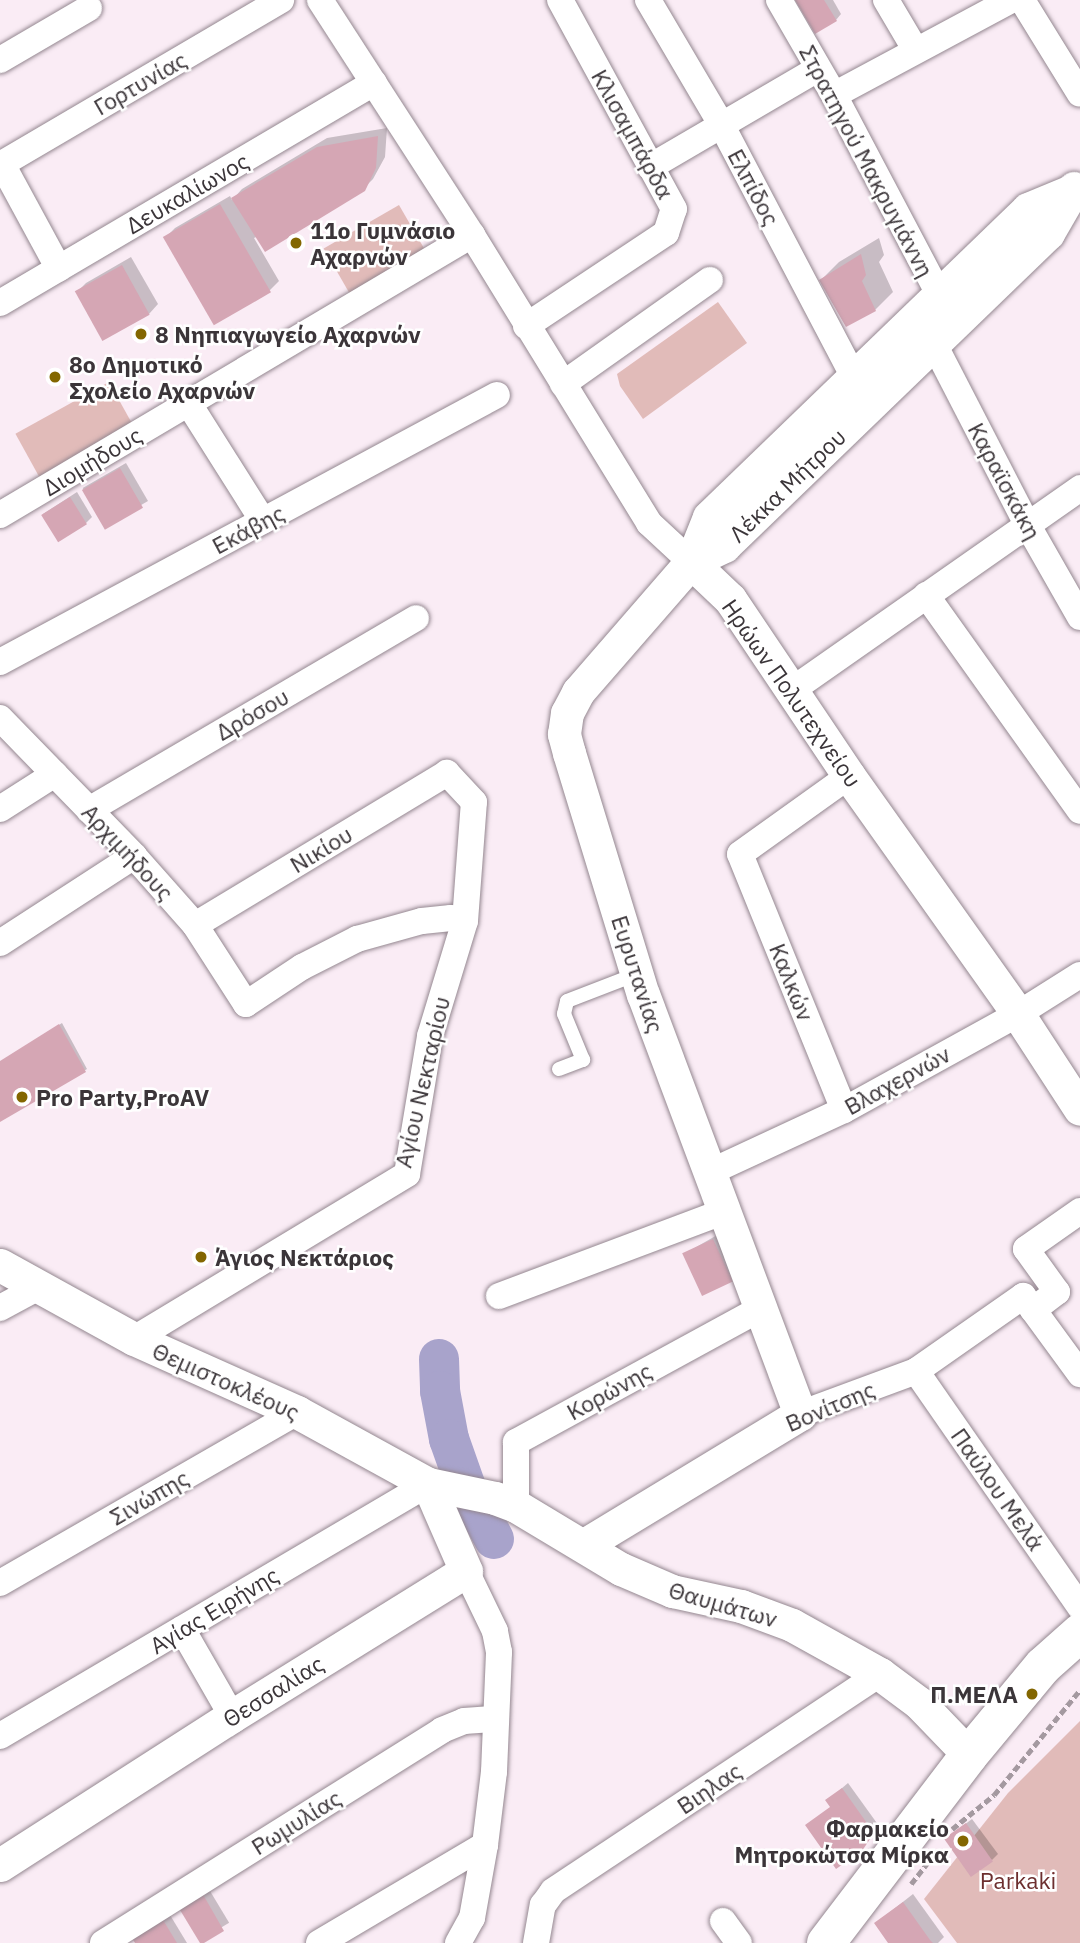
<!DOCTYPE html>
<html>
<head>
<meta charset="utf-8">
<style>
	body { margin:0 }
	#map { position:relative; width:1080px; height:1943px; overflow:hidden; background:#faecf5; font-family:"IBM Plex Sans",sans-serif }
	div>[style] { position:absolute }
	.green>* { inset:0; background:#e1bbb9; transform-origin:0 0 }
	.shadow>* { inset:0; background:#0003; transform-origin:0 0 }
	.river>* { height:40px; margin:-20px; padding:0 20px; transform-origin:20px; border-radius:20px; background:#a8a3cb }
	.building>* { inset:0; background:#d5a6b4; transform-origin:0 0 }
	.path>* { height:4.5px; margin-top:-2.25px; transform-origin:0; background:repeating-linear-gradient(90deg,#a499a0 0 7px,transparent 0 10.5px) }
	.roads { filter:drop-shadow(0 0 2px #948790) drop-shadow(0 0 2px #948790) }
	.service>* { height:14px; margin:-7px; padding:0 7px; transform-origin:7px; border-radius:7px; background:#fff }
	.minor>* { height:26px; margin:-13px; padding:0 13px; transform-origin:13px; border-radius:13px; background:#fff }
	.tertiary>* { height:33px; margin:-16.5px; padding:0 16.5px; transform-origin:16.5px; border-radius:16.5px; background:#fff }
	.secondary>* { height:38px; margin:-19px; padding:0 19px; transform-origin:19px; border-radius:19px; background:#fff }
	.dots>* { width:19px; height:19px; translate:-50% -50%; box-sizing:border-box; border:4px solid #fff; border-radius:50% }
	span { translate:-50% -50%; white-space:nowrap; text-align:center; line-height:1.15; -webkit-text-stroke:5px #fff; paint-order:stroke }
	.street-label { font-size:23px; color:#3b3539 }
	.poi-label { font-size:23px; color:#3b3539; font-weight:700 }
	.left { translate:0 -50%; text-align:left }
	.right { translate:-100% -50%; text-align:right }
	.park-label { font-size:23px; color:#6d2f2f }
</style>
</head>
<body>
<div id="map">
	<div class="green">
		<i style="left:399px;top:205px;width:52px;height:87px;rotate:60deg"></i>
		<i style="clip-path:polygon(718px 302px,747px 343px,643px 419px,620px 386px,617px 374px)"></i>
		<i style="left:109px;top:382px;width:49px;height:107px;rotate:61deg"></i>
		<i style="clip-path:polygon(1080px 1721px,1080px 1943px,957px 1943px,924px 1899px,1008px 1793px)"></i>
	</div>
	<div class="shadow">
		<i style="clip-path:polygon(797px 0,833px 0,841px 14px,836px 20px)"></i>
		<i style="clip-path:polygon(387px 128px,385px 157px,373px 179px,363px 189px,254px 238px,279px 281px,270px 290px,215px 322px,165px 238px,175px 228px,230px 196px,232px 200px,242px 189px,327px 138px)"></i>
		<i style="clip-path:polygon(879px 238px,884px 255px,879px 262px,893px 292px,875px 310px,821px 280px,839px 262px)"></i>
		<i style="clip-path:polygon(131px 257px,158px 304px,149px 314px,77px 292px,86px 283px)"></i>
		<i style="left:126px;top:463px;width:44px;height:50px;rotate:60deg"></i>
		<i style="clip-path:polygon(77px 492px,92px 517px,86px 523px,43px 514px)"></i>
		<i style="clip-path:polygon(62px 1023px,87px 1069px,0 1120px,0 1062px)"></i>
		<i style="clip-path:polygon(719px 1234px,732px 1279px,684px 1254px)"></i>
		<i style="clip-path:polygon(848px 1783px,879px 1826px,867px 1843px,828px 1800px)"></i>
		<i style="clip-path:polygon(972px 1819px,998px 1854px,992px 1860px,952px 1834px)"></i>
		<i style="left:207px;top:1886px;width:43px;height:34px;rotate:59deg"></i>
		<i style="clip-path:polygon(913px 1894px,944px 1937px,938px 1943px,890px 1943px,876px 1923px)"></i>
		<i style="clip-path:polygon(167px 1910px,187px 1943px,137px 1943px)"></i>
	</div>
	<div class="river">
		<i style="left:439px;top:1359px;width:32px;rotate:88deg"></i>
		<i style="left:440px;top:1391px;width:49px;rotate:79.4deg"></i>
		<i style="left:449px;top:1439px;width:51px;rotate:70.5deg"></i>
		<i style="left:466px;top:1487px;width:59px;rotate:61.7deg"></i>
	</div>
	<div class="building">
		<i style="clip-path:polygon(795px 0,824px 0,837px 21px,815px 34px)"></i>
		<i style="clip-path:polygon(378px 136px,376px 168px,365px 191px,265px 252px,231px 198px,317px 147px)"></i>
		<i style="left:220px;top:204px;width:102px;height:66px;rotate:60deg"></i>
		<i style="clip-path:polygon(861px 254px,866px 275px,862px 281px,876px 311px,846px 327px,819px 280px)"></i>
		<i style="left:122px;top:265px;width:57px;height:54px;rotate:61deg"></i>
		<i style="left:120px;top:468px;width:46px;height:44px;rotate:60deg"></i>
		<i style="left:70px;top:497px;width:32px;height:34px;rotate:58deg"></i>
		<i style="clip-path:polygon(59px 1024px,86px 1072px,0 1122px,0 1061px)"></i>
		<i style="left:713px;top:1239px;width:47px;height:34px;rotate:65deg"></i>
		<i style="clip-path:polygon(842px 1788px,874px 1833px,862px 1851px,836px 1869px,805px 1825px,830px 1807px,825px 1800px)"></i>
		<i style="left:966px;top:1823px;width:47px;height:27px;rotate:55deg"></i>
		<i style="clip-path:polygon(201px 1891px,224px 1931px,204px 1943px,200px 1943px,177px 1905px)"></i>
		<i style="clip-path:polygon(903px 1902px,930px 1940px,933px 1943px,888px 1943px,874px 1923px)"></i>
		<i style="clip-path:polygon(160px 1915px,177px 1943px,135px 1943px,129px 1933px)"></i>
	</div>
	<div class="path">
		<i style="left:952px;top:1829px;width:54px;rotate:-39deg"></i>
		<i style="left:994px;top:1795px;width:136px;rotate:-50.7deg"></i>
		<i style="left:911px;top:1884px;width:29px;rotate:-52deg"></i>
	</div>
	<div class="roads">
		<div class="service">
			<i style="left:559px;top:1069px;width:26px;rotate:-21deg"></i>
			<i style="left:583px;top:1060px;width:50px;rotate:-112.4deg"></i>
			<i style="left:564px;top:1014px;width:13px;rotate:-77deg"></i>
			<i style="left:567px;top:1001px;width:75px;rotate:-21.1deg"></i>
		</div>
		<div class="minor">
			<i style="left:320px;top:0;width:280px;rotate:57.1deg"></i>
			<i style="left:472px;top:235px;width:338px;rotate:58.4deg"></i>
			<i style="left:649px;top:523px;width:57px;rotate:42.9deg"></i>
			<i style="left:648px;top:0;width:144px;rotate:59.5deg"></i>
			<i style="left:721px;top:124px;width:286px;rotate:62.3deg"></i>
			<i style="left:779px;top:0;width:110px;rotate:59.9deg"></i>
			<i style="left:834px;top:95px;width:242px;rotate:62.2deg"></i>
			<i style="left:886px;top:0;width:57px;rotate:59.4deg"></i>
			<i style="left:1022px;top:0;width:110px;rotate:58.3deg"></i>
			<i style="left:0;top:60px;width:103px;rotate:-30.3deg"></i>
			<i style="left:834px;top:95px;width:201px;rotate:-28.2deg"></i>
			<i style="left:2px;top:164px;width:119px;rotate:61.5deg"></i>
			<i style="left:0;top:165px;width:326px;rotate:-30.4deg"></i>
			<i style="left:650px;top:167px;width:194px;rotate:-30.3deg"></i>
			<i style="left:0;top:303px;width:434px;rotate:-30.5deg"></i>
			<i style="left:526px;top:326px;width:168px;rotate:-33.6deg"></i>
			<i style="left:666px;top:233px;width:25px;rotate:-72deg"></i>
			<i style="left:674px;top:209px;width:238px;rotate:-118.6deg"></i>
			<i style="left:934px;top:344px;width:203px;rotate:62.7deg"></i>
			<i style="left:1027px;top:524px;width:107px;rotate:60.3deg"></i>
			<i style="left:563px;top:384px;width:180px;rotate:-35.3deg"></i>
			<i style="left:189px;top:404px;width:138px;rotate:57.7deg"></i>
			<i style="left:0;top:515px;width:549px;rotate:-30.68deg"></i>
			<i style="left:926px;top:595px;width:265px;rotate:54.5deg"></i>
			<i style="left:0;top:662px;width:564px;rotate:-28.25deg"></i>
			<i style="left:792px;top:690px;width:352px;rotate:-35deg"></i>
			<i style="left:0;top:718px;width:192px;rotate:45.8deg"></i>
			<i style="left:134px;top:856px;width:92px;rotate:48.5deg"></i>
			<i style="left:195px;top:925px;width:94px;rotate:57.2deg"></i>
			<i style="left:246px;top:1004px;width:67px;rotate:-33.5deg"></i>
			<i style="left:302px;top:967px;width:62px;rotate:-27deg"></i>
			<i style="left:357px;top:939px;width:67px;rotate:-15.5deg"></i>
			<i style="left:422px;top:921px;width:29px;rotate:-6deg"></i>
			<i style="left:451px;top:918px;width:14px;rotate:12deg"></i>
			<i style="left:0;top:809px;width:65px;rotate:-32.5deg"></i>
			<i style="left:89px;top:810px;width:379px;rotate:-30.4deg"></i>
			<i style="left:0;top:943px;width:160px;rotate:-33deg"></i>
			<i style="left:844px;top:1110px;width:276px;rotate:-112.1deg"></i>
			<i style="left:740px;top:854px;width:134px;rotate:-35.6deg"></i>
			<i style="left:708px;top:1173px;width:150px;rotate:-24.9deg"></i>
			<i style="left:844px;top:1110px;width:199px;rotate:-28.9deg"></i>
			<i style="left:1018px;top:1014px;width:73px;rotate:-32.2deg"></i>
			<i style="left:499px;top:1296px;width:239px;rotate:-20.6deg"></i>
			<i style="left:0;top:1308px;width:42px;rotate:-28.4deg"></i>
			<i style="left:1033px;top:1310px;width:30px;rotate:-37deg"></i>
			<i style="left:1057px;top:1292px;width:53px;rotate:-125.8deg"></i>
			<i style="left:1026px;top:1249px;width:66px;rotate:-35.1deg"></i>
			<i style="left:134px;top:1339px;width:319px;rotate:-31.1deg"></i>
			<i style="left:407px;top:1174px;width:140px;rotate:-80.5deg"></i>
			<i style="left:430px;top:1036px;width:120px;rotate:-73.1deg"></i>
			<i style="left:465px;top:921px;width:119px;rotate:-85.7deg"></i>
			<i style="left:474px;top:802px;width:40px;rotate:-133deg"></i>
			<i style="left:447px;top:773px;width:294px;rotate:148.9deg"></i>
			<i style="left:916px;top:1371px;width:287px;rotate:55.2deg"></i>
			<i style="left:800px;top:1414px;width:124px;rotate:-20.3deg"></i>
			<i style="left:916px;top:1371px;width:131px;rotate:-35deg"></i>
			<i style="left:1023px;top:1296px;width:97px;rotate:53.8deg"></i>
			<i style="left:516px;top:1506px;width:64px;rotate:-90deg"></i>
			<i style="left:516px;top:1442px;width:278px;rotate:-28.6deg"></i>
			<i style="left:0;top:1583px;width:343px;rotate:-29.9deg"></i>
			<i style="left:182px;top:1629px;width:100px;rotate:60.1deg"></i>
			<i style="left:0;top:1736px;width:497px;rotate:-30.5deg"></i>
			<i style="left:723px;top:1921px;width:27px;rotate:54deg"></i>
			<i style="left:103px;top:1943px;width:400px;rotate:-32.1deg"></i>
			<i style="left:442px;top:1730px;width:24px;rotate:-22deg"></i>
			<i style="left:464px;top:1721px;width:32px;rotate:-4deg"></i>
			<i style="left:319px;top:1943px;width:193px;rotate:-30.6deg"></i>
			<i style="left:458px;top:1943px;width:29px;rotate:-61deg"></i>
			<i style="left:472px;top:1918px;width:74px;rotate:-79.9deg"></i>
			<i style="left:485px;top:1845px;width:74px;rotate:-83deg"></i>
			<i style="left:494px;top:1772px;width:120px;rotate:-87.6deg"></i>
			<i style="left:499px;top:1652px;width:21px;rotate:-101deg"></i>
			<i style="left:495px;top:1631px;width:67px;rotate:-115.8deg"></i>
			<i style="left:536px;top:1943px;width:39px;rotate:-80deg"></i>
			<i style="left:543px;top:1905px;width:17px;rotate:-54deg"></i>
			<i style="left:553px;top:1891px;width:392px;rotate:-33.6deg"></i>
		</div>
		<div class="tertiary">
			<i style="left:691px;top:562px;width:54px;rotate:43.5deg"></i>
			<i style="left:730px;top:599px;width:213px;rotate:56.1deg"></i>
			<i style="left:849px;top:776px;width:292px;rotate:54.6deg"></i>
			<i style="left:1018px;top:1014px;width:113px;rotate:56.9deg"></i>
			<i style="left:691px;top:562px;width:37px;rotate:-26deg"></i>
			<i style="left:724px;top:546px;width:450px;rotate:-44deg"></i>
			<i style="left:1048px;top:233px;width:52px;rotate:-60deg"></i>
			<i style="left:0;top:1265px;width:153px;rotate:28.9deg"></i>
			<i style="left:134px;top:1339px;width:179px;rotate:24.1deg"></i>
			<i style="left:297px;top:1412px;width:149px;rotate:28.8deg"></i>
			<i style="left:428px;top:1484px;width:68px;rotate:11.8deg"></i>
			<i style="left:495px;top:1498px;width:22px;rotate:21deg"></i>
			<i style="left:516px;top:1506px;width:122px;rotate:31deg"></i>
			<i style="left:621px;top:1569px;width:56px;rotate:23.3deg"></i>
			<i style="left:672px;top:1591px;width:71px;rotate:12.3deg"></i>
			<i style="left:741px;top:1606px;width:54px;rotate:20.4deg"></i>
			<i style="left:792px;top:1625px;width:101px;rotate:29.1deg"></i>
			<i style="left:880px;top:1674px;width:49px;rotate:36.6deg"></i>
			<i style="left:919px;top:1703px;width:72px;rotate:46.1deg"></i>
			<i style="left:584px;top:1545px;width:253px;rotate:-31.2deg"></i>
			<i style="left:800px;top:1414px;width:447px;rotate:-110.5deg"></i>
			<i style="left:643px;top:995px;width:253px;rotate:-107deg"></i>
			<i style="left:569px;top:753px;width:20px;rotate:-105deg"></i>
			<i style="left:564px;top:734px;width:21px;rotate:-82deg"></i>
			<i style="left:567px;top:713px;width:24px;rotate:-62deg"></i>
			<i style="left:578px;top:692px;width:172px;rotate:-49deg"></i>
			<i style="left:691px;top:562px;width:48px;rotate:-68.2deg"></i>
			<i style="left:709px;top:517px;width:443px;rotate:-44deg"></i>
			<i style="left:1028px;top:209px;width:44px;rotate:-22.5deg"></i>
			<i style="left:0;top:1865px;width:276px;rotate:-32.7deg"></i>
			<i style="left:232px;top:1716px;width:275px;rotate:-31.8deg"></i>
			<i style="left:466px;top:1571px;width:95px;rotate:-113.6deg"></i>
		</div>
		<div class="secondary">
			<i style="left:826px;top:1943px;width:236px;rotate:-52.7deg"></i>
			<i style="left:969px;top:1755px;width:116px;rotate:-50.3deg"></i>
			<i style="left:1043px;top:1666px;width:50px;rotate:-41.7deg"></i>
		</div>
	</div>
	<div class="dots">
		<i style="left:296px;top:243px;background:#836600"></i>
		<i style="left:141px;top:334px;background:#836600"></i>
		<i style="left:55px;top:377px;background:#836600"></i>
		<i style="left:22px;top:1097px;background:#836600"></i>
		<i style="left:201px;top:1257px;background:#836600"></i>
		<i style="left:1032px;top:1694px;background:#836600"></i>
		<i style="left:963px;top:1841px;background:#836600"></i>
	</div>
	<div class="street-label">
		<span style="left:140px;top:83px;rotate:-30deg">Γορτυνίας</span>
		<span style="left:633px;top:134px;rotate:61deg">Κλισαμπάρδα</span>
		<span style="left:867px;top:161px;rotate:62deg">Στρατηγού Μακρυγιάννη</span>
		<span style="left:754px;top:187px;rotate:62deg">Ελπίδος</span>
		<span style="left:187px;top:193px;rotate:-30deg">Δευκαλίωνος</span>
		<span style="left:92px;top:461px;rotate:-31deg">Διομήδους</span>
		<span style="left:1005px;top:481px;rotate:62deg">Καραϊσκάκη</span>
		<span style="left:787px;top:485px;rotate:-44deg">Λέκκα Μήτρου</span>
		<span style="left:248px;top:529px;rotate:-28deg">Εκάβης</span>
		<span style="left:792px;top:693px;rotate:55deg">Ηρώων Πολυτεχνείου</span>
		<span style="left:252px;top:714px;rotate:-30deg">Δρόσου</span>
		<span style="left:321px;top:849px;rotate:-31deg">Νικίου</span>
		<span style="left:128px;top:852px;rotate:47deg">Αρχιμήδους</span>
		<span style="left:638px;top:974px;rotate:72deg">Ευρυτανίας</span>
		<span style="left:792px;top:982px;rotate:68deg">Καλκών</span>
		<span style="left:897px;top:1080px;rotate:-29deg">Βλαχερνών</span>
		<span style="left:422px;top:1082px;rotate:-77deg">Αγίου Νεκταρίου</span>
		<span style="left:226px;top:1381px;rotate:24deg">Θεμιστοκλέους</span>
		<span style="left:609px;top:1391px;rotate:-29deg">Κορώνης</span>
		<span style="left:830px;top:1406px;rotate:-23deg">Βονίτσης</span>
		<span style="left:998px;top:1489px;rotate:55deg">Παύλου Μελά</span>
		<span style="left:149px;top:1497px;rotate:-30deg">Σινώπης</span>
		<span style="left:723px;top:1604px;rotate:16deg">Θαυμάτων</span>
		<span style="left:214px;top:1610px;rotate:-31deg">Αγίας Ειρήνης</span>
		<span style="left:273px;top:1691px;rotate:-32deg">Θεσσαλίας</span>
		<span style="left:709px;top:1788px;rotate:-34deg">Βιηλας</span>
		<span style="left:296px;top:1822px;rotate:-32deg">Ρωμυλίας</span>
	</div>
	<div class="poi-label">
		<span class="left" style="left:310px;top:243px">11ο Γυμνάσιο<br>Αχαρνών</span>
		<span class="left" style="left:155px;top:334px">8 Νηπιαγωγείο Αχαρνών</span>
		<span class="left" style="left:69px;top:377px">8ο Δημοτικό<br>Σχολείο Αχαρνών</span>
		<span class="left" style="left:36px;top:1097px">Pro Party,ProAV</span>
		<span class="left" style="left:215px;top:1257px">Άγιος Νεκτάριος</span>
		<span class="right" style="left:1018px;top:1694px">Π.ΜΕΛΑ</span>
		<span class="right" style="left:949px;top:1841px">Φαρμακείο<br>Μητροκώτσα Μίρκα</span>
	</div>
	<div class="park-label">
		<span style="left:1018px;top:1880px">Parkaki</span>
	</div>
</div>
</body>
</html>
